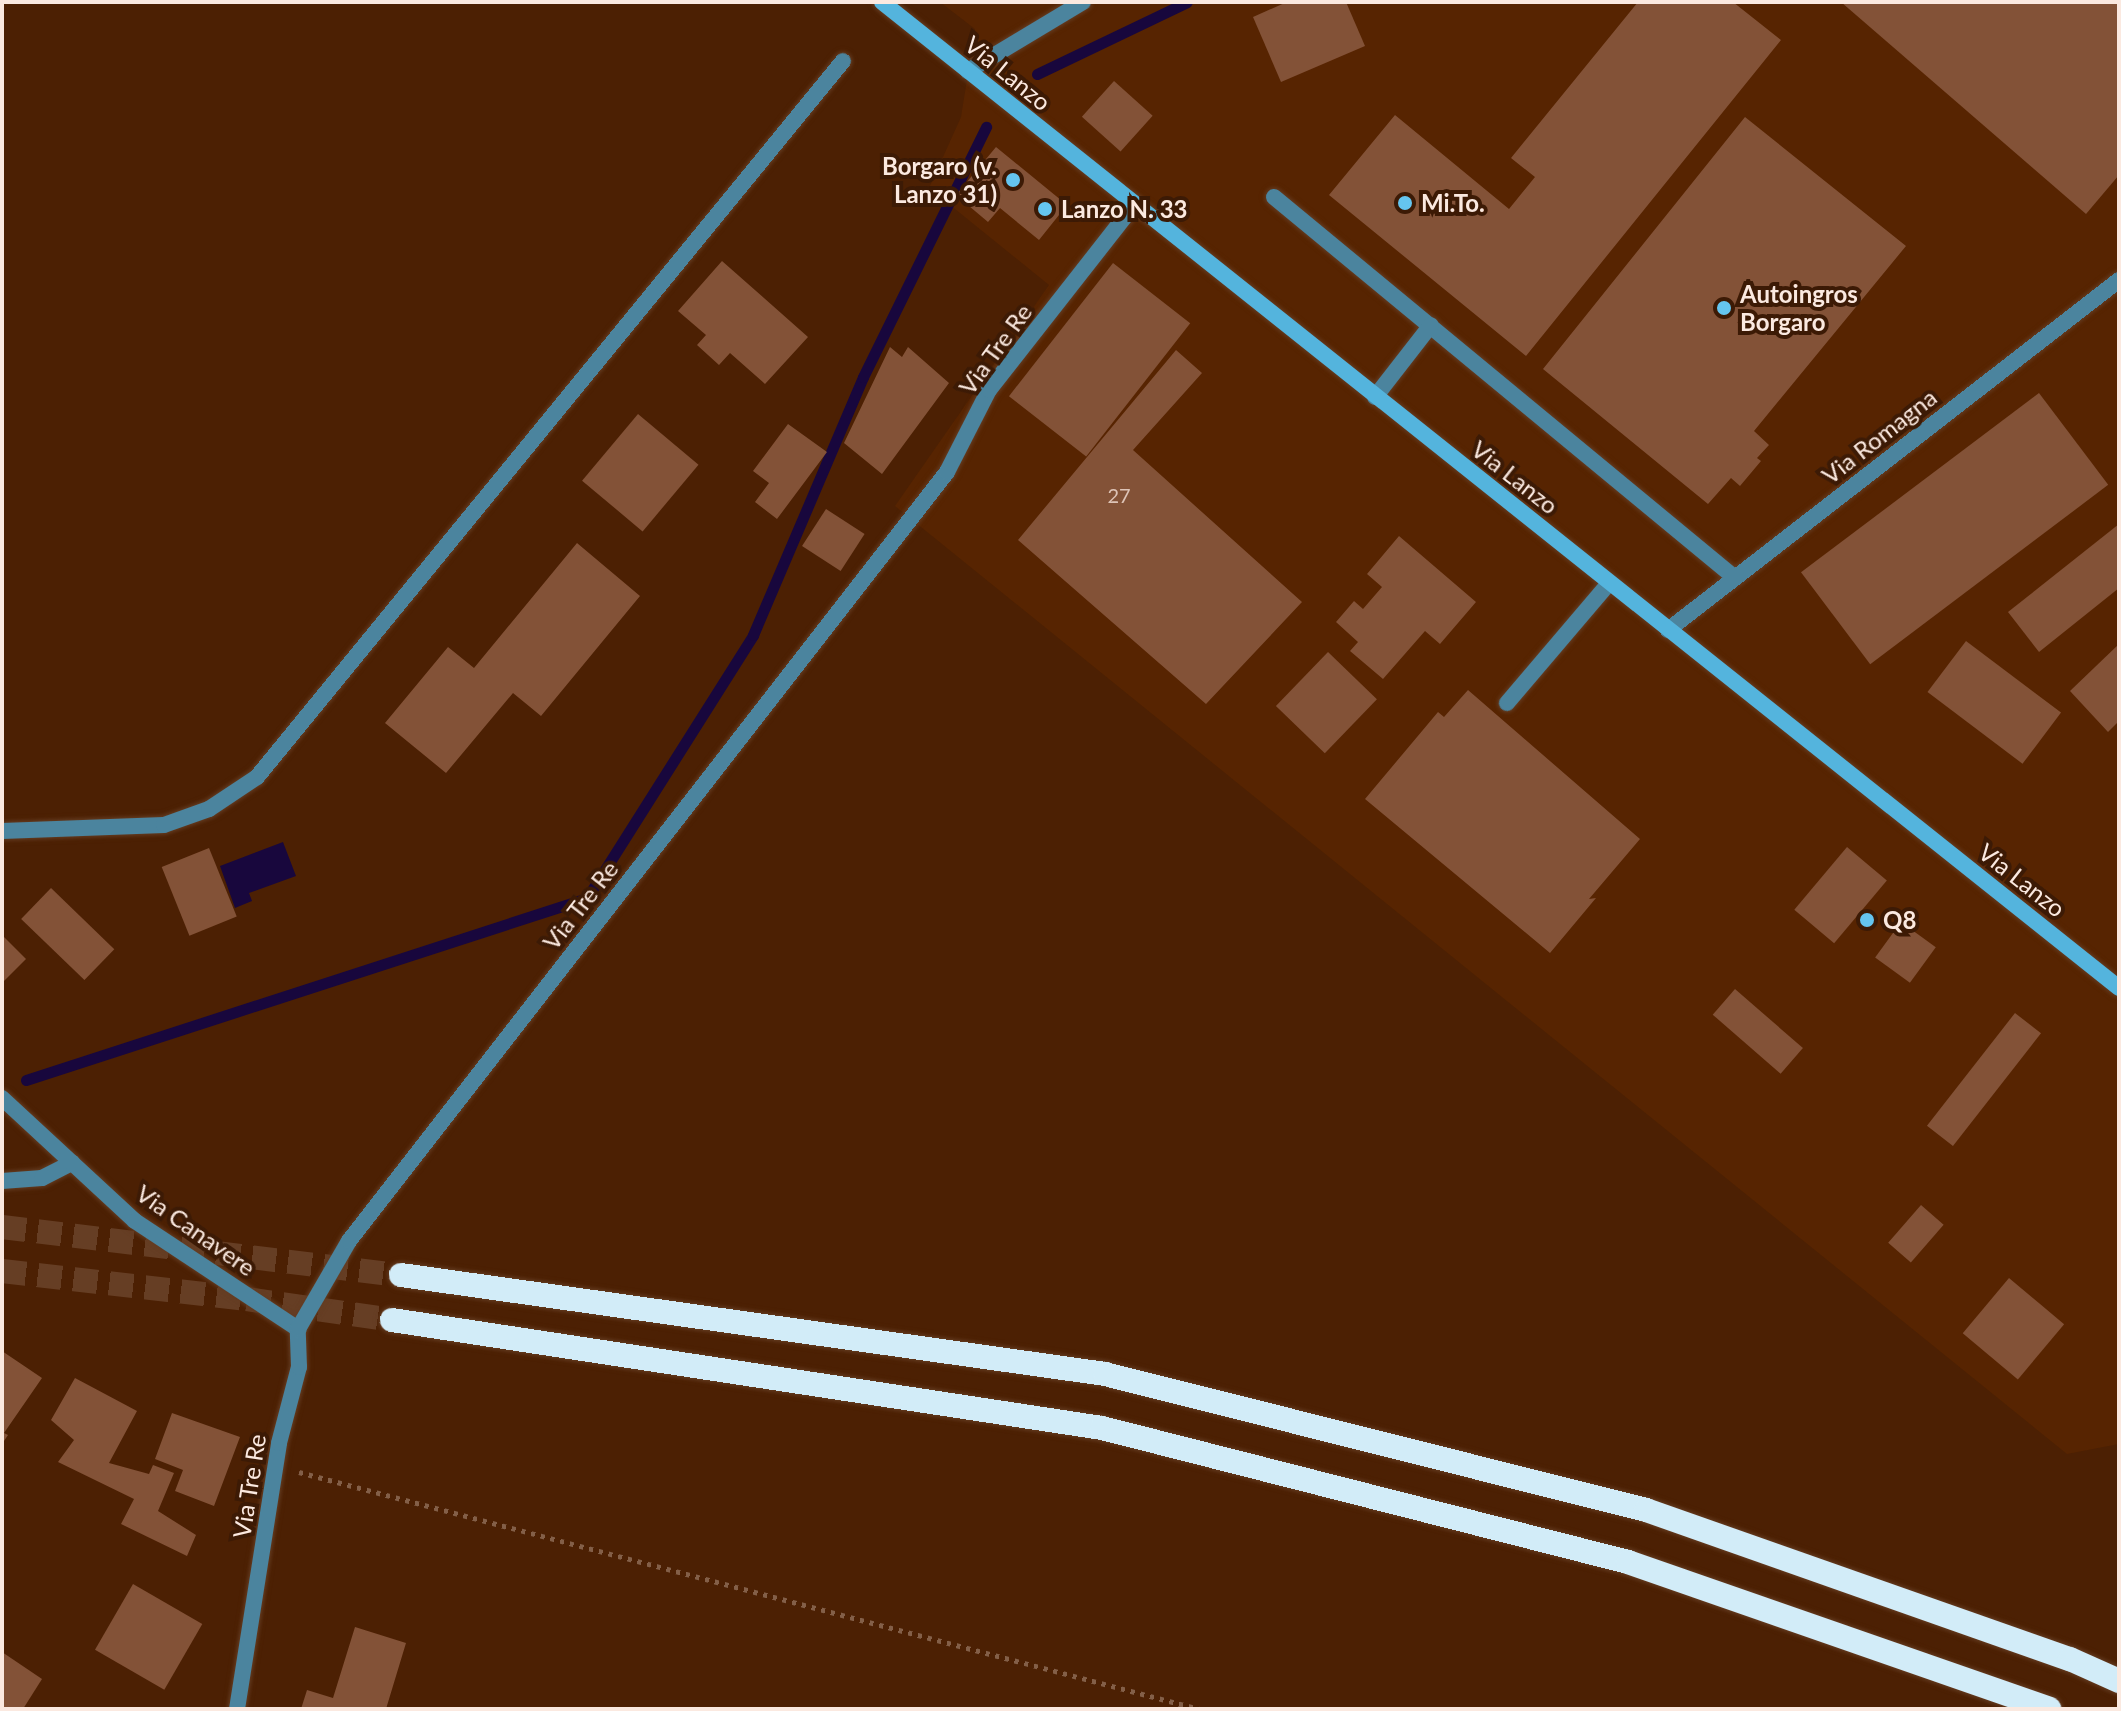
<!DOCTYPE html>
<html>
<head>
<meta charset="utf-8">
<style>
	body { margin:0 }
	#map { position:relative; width:2121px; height:1711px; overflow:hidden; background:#4c2003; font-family:Lato,sans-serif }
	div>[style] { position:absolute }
	.built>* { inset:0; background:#572401 }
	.water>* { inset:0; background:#18073d }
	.stream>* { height:11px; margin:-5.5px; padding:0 5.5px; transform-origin:5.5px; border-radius:5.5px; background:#18073d }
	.building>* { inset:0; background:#835237; transform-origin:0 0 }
	.highway-tunnel>* { height:24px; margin-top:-12px; transform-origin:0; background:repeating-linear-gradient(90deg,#663e24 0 24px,transparent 0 36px) }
	.path>* { height:5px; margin-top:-2.5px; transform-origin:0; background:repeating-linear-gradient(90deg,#835f48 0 4px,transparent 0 10px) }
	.roads { filter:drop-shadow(0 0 2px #643c22) drop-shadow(0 0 2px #643c22) }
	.lane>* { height:16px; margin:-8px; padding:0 8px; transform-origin:8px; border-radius:8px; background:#4b849e }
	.street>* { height:16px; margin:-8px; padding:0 8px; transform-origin:8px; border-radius:8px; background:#4b849e }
	.secondary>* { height:16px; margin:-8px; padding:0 8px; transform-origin:8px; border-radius:8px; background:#54b4dd }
	.highway>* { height:24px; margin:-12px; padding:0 12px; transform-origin:12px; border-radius:12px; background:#d2ecf8 }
	.dots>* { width:22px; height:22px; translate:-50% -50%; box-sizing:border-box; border:4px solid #3c1a05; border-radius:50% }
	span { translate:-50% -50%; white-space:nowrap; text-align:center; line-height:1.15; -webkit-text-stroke:8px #3c1a05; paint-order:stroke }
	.number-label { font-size:20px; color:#ddc3b6 }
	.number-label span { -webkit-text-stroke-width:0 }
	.street-label { font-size:24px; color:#fbe9e0 }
	.poi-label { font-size:24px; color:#fbe9e0; font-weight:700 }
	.right { translate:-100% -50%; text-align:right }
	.left { translate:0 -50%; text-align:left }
	.frame { position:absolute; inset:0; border:4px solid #fbe9e0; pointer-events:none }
</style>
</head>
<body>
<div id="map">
	<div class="built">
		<i style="clip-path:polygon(940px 2px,2119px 2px,2119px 1444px,2067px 1454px,895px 506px,1049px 285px,929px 188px,961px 117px,975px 29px)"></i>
	</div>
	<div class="water">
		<i style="clip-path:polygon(283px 842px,296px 876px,249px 893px,252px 901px,235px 908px,220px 866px)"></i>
	</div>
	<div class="stream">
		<i style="left:1037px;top:74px;width:166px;rotate:-25.6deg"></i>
		<i style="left:26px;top:1080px;width:590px;rotate:-17.97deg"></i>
		<i style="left:587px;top:898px;width:311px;rotate:-57.7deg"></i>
		<i style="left:753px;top:635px;width:280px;rotate:-66.9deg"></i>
		<i style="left:863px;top:377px;width:279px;rotate:-63.8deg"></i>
	</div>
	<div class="building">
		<i style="clip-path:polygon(1287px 2px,1346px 2px,1365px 46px,1281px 82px,1253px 17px)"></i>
		<i style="clip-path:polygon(1638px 2px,1733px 2px,1781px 40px,1526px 356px,1329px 195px,1395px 115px,1509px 209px,1535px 177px,1511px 158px)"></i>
		<i style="clip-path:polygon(1841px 2px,2119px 2px,2119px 175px,2086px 214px)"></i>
		<i style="left:1114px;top:81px;width:52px;height:48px;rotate:42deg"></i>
		<i style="clip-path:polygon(1745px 117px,1906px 246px,1754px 431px,1769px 445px,1757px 458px,1761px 461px,1740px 486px,1731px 478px,1708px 504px,1543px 369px)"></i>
		<i style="clip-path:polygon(996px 147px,1067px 205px,1039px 240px,1000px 208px,988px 222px,956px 195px)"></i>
		<i style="clip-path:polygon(722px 261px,808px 337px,765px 384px,730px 353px,719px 365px,697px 345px,706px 335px,678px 311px)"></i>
		<i style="left:1113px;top:263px;width:98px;height:169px;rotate:38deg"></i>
		<i style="clip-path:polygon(890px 347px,902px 357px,908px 347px,949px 383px,882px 474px,844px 443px)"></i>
		<i style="clip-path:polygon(1176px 350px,1202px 373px,1133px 450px,1302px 602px,1206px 704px,1018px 540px)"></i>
		<i style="left:2039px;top:393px;width:115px;height:298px;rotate:53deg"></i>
		<i style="left:638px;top:414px;width:79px;height:87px;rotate:40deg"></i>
		<i style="clip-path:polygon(788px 424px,827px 452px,777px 519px,755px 502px,769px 483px,753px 471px)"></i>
		<i style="left:826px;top:509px;width:46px;height:44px;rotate:33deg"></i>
		<i style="clip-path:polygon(2119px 524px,2119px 588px,2039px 652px,2008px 612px)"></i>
		<i style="clip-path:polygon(1399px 536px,1476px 602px,1440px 644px,1425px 631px,1383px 679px,1350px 651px,1358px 642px,1336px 622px,1354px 601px,1363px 609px,1382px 587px,1367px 574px)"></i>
		<i style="clip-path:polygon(577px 543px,640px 596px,541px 716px,513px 693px,446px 773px,385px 723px,448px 647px,474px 668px)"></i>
		<i style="left:1966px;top:641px;width:119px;height:64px;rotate:37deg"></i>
		<i style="clip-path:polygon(2119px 644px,2119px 721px,2108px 732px,2070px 691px)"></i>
		<i style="left:1328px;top:652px;width:68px;height:75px;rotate:44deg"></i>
		<i style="clip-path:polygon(1468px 690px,1640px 839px,1589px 899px,1596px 898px,1550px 953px,1365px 799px,1438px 712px,1444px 717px)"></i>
		<i style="left:1847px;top:847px;width:52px;height:82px;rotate:40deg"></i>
		<i style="left:209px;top:848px;width:74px;height:51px;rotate:68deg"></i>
		<i style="left:51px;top:888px;width:88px;height:43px;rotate:44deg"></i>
		<i style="left:1901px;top:922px;width:43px;height:44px;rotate:36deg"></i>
		<i style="clip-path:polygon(2px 935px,26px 959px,2px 983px)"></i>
		<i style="left:1735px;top:989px;width:90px;height:34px;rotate:41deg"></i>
		<i style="left:2015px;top:1013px;width:33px;height:143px;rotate:38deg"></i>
		<i style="left:1921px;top:1205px;width:30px;height:50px;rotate:41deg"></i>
		<i style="left:2009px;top:1278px;width:72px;height:72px;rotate:40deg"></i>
		<i style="clip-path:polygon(2px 1351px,42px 1378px,4px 1433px,8px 1435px,2px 1444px)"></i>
		<i style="clip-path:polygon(75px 1378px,137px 1411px,109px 1463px,149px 1474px,153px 1465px,174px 1473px,158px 1511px,196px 1535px,187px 1556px,121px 1524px,134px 1499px,58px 1462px,74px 1440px,51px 1420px)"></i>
		<i style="clip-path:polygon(172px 1413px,240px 1437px,214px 1506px,175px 1491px,183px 1470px,155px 1459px)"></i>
		<i style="left:133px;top:1584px;width:80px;height:76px;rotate:30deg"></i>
		<i style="clip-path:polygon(355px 1627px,406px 1643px,386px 1709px,301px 1709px,307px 1690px,333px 1698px)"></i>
		<i style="clip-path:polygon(2px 1652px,42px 1679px,23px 1709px,2px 1709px)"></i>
	</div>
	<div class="highway-tunnel">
		<i style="left:2px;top:1227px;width:402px;rotate:6.9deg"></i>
		<i style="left:2px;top:1271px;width:247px;rotate:6.5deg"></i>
		<i style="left:247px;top:1299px;width:147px;rotate:8.2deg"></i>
	</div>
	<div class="path">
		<i style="left:299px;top:1472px;width:931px;rotate:14.75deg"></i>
	</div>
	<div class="roads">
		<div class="lane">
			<i style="left:1274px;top:197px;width:598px;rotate:39.57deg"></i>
			<i style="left:1375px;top:397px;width:91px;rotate:-52.1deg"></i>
			<i style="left:1507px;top:703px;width:157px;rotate:-49.6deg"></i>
			<i style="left:2px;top:1181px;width:40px;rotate:-4.3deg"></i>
			<i style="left:42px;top:1178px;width:34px;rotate:-27deg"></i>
		</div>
		<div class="street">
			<i style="left:968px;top:71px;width:134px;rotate:-31deg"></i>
			<i style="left:1668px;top:630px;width:571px;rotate:-37.81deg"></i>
			<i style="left:2px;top:831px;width:162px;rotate:-2.1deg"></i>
			<i style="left:164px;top:825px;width:48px;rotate:-19.6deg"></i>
			<i style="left:209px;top:809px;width:58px;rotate:-33.7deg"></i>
			<i style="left:257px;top:777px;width:925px;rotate:-50.7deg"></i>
			<i style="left:2px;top:1098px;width:181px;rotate:42.8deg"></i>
			<i style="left:135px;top:1221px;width:196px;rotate:33.5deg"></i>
			<i style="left:237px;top:1709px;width:269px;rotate:-81deg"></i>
			<i style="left:279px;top:1443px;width:79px;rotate:-75.3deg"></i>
			<i style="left:299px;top:1367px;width:38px;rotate:-92deg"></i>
			<i style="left:298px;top:1329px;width:102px;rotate:-59.9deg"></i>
			<i style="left:349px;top:1241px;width:974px;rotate:-52.13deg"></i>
			<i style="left:947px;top:472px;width:92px;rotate:-62.9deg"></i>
			<i style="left:989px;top:390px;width:235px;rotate:-51.9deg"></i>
		</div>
		<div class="secondary">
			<i style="left:882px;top:2px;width:1582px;rotate:38.56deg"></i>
		</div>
		<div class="highway">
			<i style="left:401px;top:1275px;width:711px;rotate:8deg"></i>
			<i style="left:1105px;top:1374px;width:558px;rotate:14.11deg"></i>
			<i style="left:1646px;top:1510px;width:449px;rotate:19.4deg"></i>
			<i style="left:2070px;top:1659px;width:54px;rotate:24.2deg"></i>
			<i style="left:392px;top:1320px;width:718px;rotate:8.65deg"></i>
			<i style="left:1102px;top:1428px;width:543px;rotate:14.29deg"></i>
			<i style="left:1628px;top:1562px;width:446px;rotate:19.2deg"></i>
		</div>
	</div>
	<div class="dots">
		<i style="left:1013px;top:180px;background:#65c5ef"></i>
		<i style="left:1405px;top:203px;background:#65c5ef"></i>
		<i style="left:1045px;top:209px;background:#65c5ef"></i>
		<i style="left:1724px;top:308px;background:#65c5ef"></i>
		<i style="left:1867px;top:920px;background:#65c5ef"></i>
	</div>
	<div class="number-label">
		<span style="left:1119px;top:495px">27</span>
	</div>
	<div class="street-label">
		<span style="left:1008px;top:73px;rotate:39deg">Via Lanzo</span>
		<span style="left:995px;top:349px;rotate:-54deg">Via Tre Re</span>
		<span style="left:1879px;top:436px;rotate:-38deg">Via Romagna</span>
		<span style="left:1515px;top:477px;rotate:38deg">Via Lanzo</span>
		<span style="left:2022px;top:880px;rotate:38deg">Via Lanzo</span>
		<span style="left:580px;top:905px;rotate:-52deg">Via Tre Re</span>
		<span style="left:196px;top:1230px;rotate:35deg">Via Canavere</span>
		<span style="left:249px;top:1486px;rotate:-81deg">Via Tre Re</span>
	</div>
	<div class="poi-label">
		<span class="right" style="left:997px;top:180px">Borgaro (v.<br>Lanzo 31)</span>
		<span class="left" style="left:1421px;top:203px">Mi.To.</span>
		<span class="left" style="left:1061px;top:209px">Lanzo N. 33</span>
		<span class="left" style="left:1740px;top:308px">Autoingros<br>Borgaro</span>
		<span class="left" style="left:1883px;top:920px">Q8</span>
	</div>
	<div class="frame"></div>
</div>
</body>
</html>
